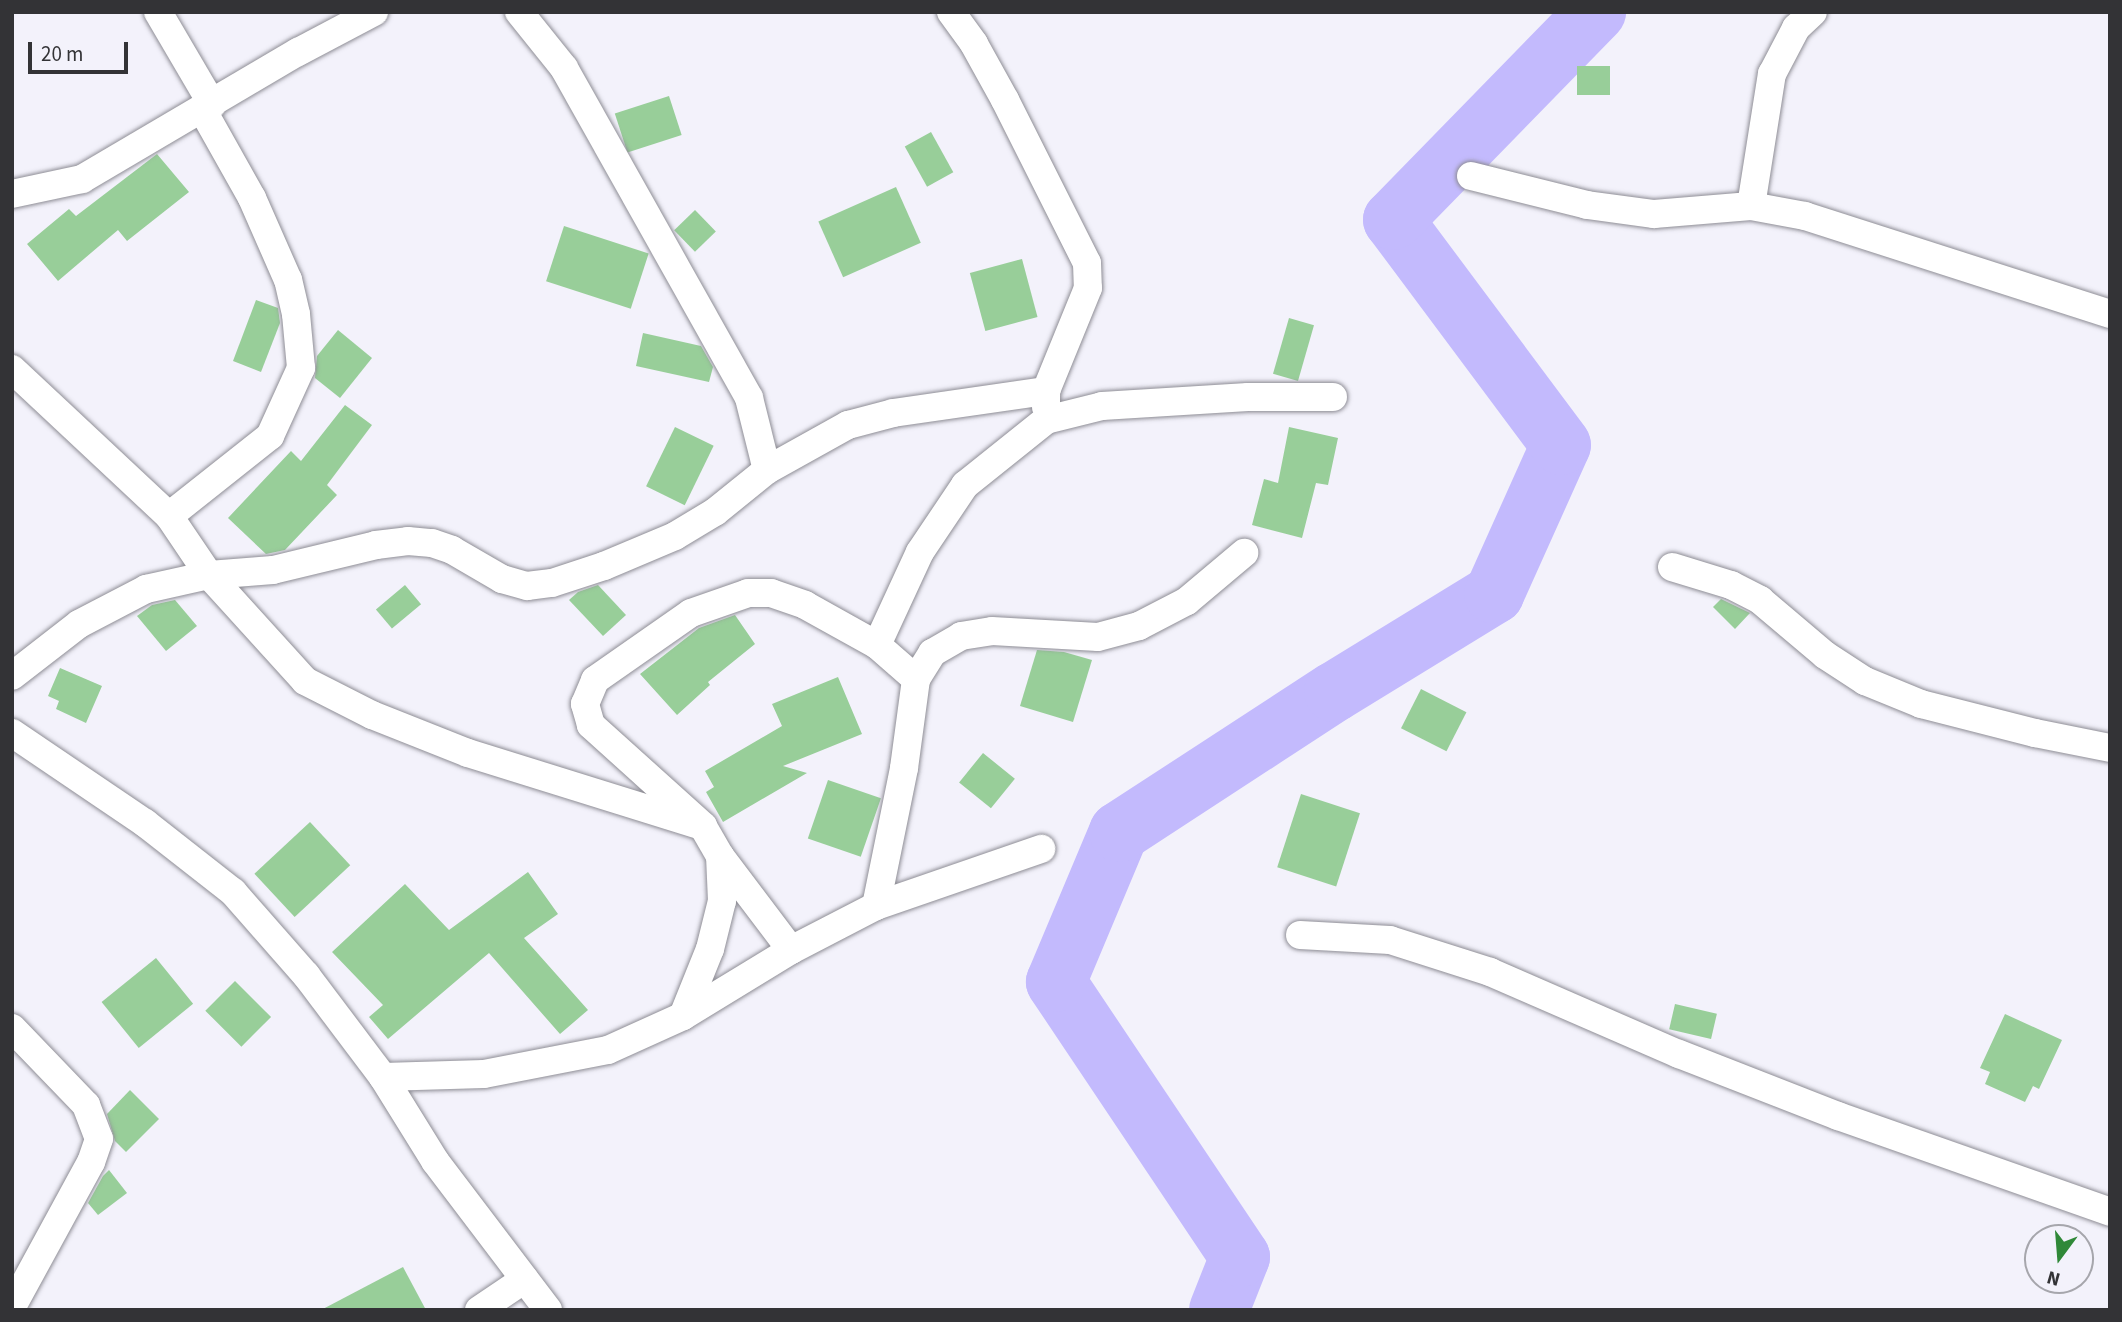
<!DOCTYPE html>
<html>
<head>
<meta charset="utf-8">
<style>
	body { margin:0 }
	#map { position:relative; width:2122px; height:1322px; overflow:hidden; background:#f3f2fb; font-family:"Source Sans 3",sans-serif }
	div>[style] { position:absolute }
	.river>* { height:60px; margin:-30px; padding:0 30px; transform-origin:30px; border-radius:30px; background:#c3bafd }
	.building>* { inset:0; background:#98ce99; transform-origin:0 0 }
	.roads { filter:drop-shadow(0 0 2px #8e8d95) drop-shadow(0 0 2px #8e8d95) }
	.minor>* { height:28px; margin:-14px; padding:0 14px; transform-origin:14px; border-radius:14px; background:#fff }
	span { translate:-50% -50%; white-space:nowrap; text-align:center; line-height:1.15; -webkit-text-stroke:7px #f3f2fb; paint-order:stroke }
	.frame { position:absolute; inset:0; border:14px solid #333336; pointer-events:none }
	.north { position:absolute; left:2024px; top:1224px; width:70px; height:70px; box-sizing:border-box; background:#f3f2fb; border:2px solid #a6a6ac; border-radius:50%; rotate:196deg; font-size:19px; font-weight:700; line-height:28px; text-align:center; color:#333336 }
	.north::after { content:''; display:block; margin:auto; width:24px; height:32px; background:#2f8838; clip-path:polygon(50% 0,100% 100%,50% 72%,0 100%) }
	.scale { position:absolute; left:28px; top:42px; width:100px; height:32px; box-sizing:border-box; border:4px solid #333336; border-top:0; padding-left:9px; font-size:21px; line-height:24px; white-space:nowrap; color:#333336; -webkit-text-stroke:5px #f3f2fb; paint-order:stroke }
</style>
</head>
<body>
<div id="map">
	<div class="river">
		<i style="left:1219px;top:1310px;width:57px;rotate:-68.4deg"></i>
		<i style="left:1240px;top:1257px;width:331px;rotate:-123.8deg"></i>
		<i style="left:1056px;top:982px;width:163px;rotate:-67.2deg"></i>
		<i style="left:1119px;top:832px;width:257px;rotate:-33.1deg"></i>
		<i style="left:1334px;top:692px;width:188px;rotate:-31.5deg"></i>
		<i style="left:1494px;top:594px;width:163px;rotate:-65.8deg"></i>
		<i style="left:1561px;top:445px;width:281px;rotate:-126.7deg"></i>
		<i style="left:1393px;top:220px;width:291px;rotate:-45.7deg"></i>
	</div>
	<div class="building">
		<i style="left:1610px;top:66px;width:29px;height:33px;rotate:90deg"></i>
		<i style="left:669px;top:96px;width:41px;height:57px;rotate:72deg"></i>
		<i style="left:931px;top:132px;width:46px;height:30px;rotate:61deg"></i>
		<i style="clip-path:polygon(157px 154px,189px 192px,127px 241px,118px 230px,58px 281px,27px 244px,69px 209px,76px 216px)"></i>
		<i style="left:896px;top:187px;width:61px;height:85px;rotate:66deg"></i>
		<i style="left:695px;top:210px;width:30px;height:29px;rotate:46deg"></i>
		<i style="left:564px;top:226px;width:89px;height:58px;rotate:18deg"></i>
		<i style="left:1022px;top:259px;width:60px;height:54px;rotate:75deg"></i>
		<i style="clip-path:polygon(256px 300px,278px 308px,280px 323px,261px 372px,233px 361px)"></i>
		<i style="left:1289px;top:318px;width:26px;height:58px;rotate:16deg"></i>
		<i style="clip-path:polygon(338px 330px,372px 358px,340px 398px,315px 378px,317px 356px)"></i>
		<i style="clip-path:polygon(643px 333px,701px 346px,713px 367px,709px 382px,636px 366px)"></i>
		<i style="clip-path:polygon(345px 405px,372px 425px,327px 485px,337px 495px,285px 550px,266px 554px,228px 518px,291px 451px,301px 461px)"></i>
		<i style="left:675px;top:427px;width:43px;height:66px;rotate:26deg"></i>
		<i style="clip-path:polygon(1289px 427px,1338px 438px,1328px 485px,1316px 483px,1302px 538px,1252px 525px,1264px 479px,1278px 483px)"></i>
		<i style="left:405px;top:585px;width:25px;height:38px;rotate:50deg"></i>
		<i style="clip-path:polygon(598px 585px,626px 615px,603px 636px,569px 600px,578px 592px)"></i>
		<i style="clip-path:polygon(1721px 599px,1750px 613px,1735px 629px,1713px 607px)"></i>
		<i style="clip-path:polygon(175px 600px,197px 626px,166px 651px,137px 616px,152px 605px)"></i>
		<i style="clip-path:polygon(735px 615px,755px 644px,708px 682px,710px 685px,677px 715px,640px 674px,699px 628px)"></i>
		<i style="clip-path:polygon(1037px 650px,1064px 652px,1092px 660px,1073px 722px,1020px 706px)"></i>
		<i style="clip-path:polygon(60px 668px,102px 686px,86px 723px,56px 709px,59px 701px,48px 696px)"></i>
		<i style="clip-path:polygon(838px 677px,862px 734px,783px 766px,807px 773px,723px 822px,706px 792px,714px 787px,705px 771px,782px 726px,772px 704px)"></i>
		<i style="left:1421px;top:689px;width:51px;height:44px;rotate:27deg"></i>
		<i style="left:983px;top:753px;width:41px;height:38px;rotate:39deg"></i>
		<i style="left:828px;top:780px;width:56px;height:62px;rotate:19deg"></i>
		<i style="left:1301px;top:794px;width:62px;height:77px;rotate:18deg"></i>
		<i style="left:310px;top:822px;width:59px;height:76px;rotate:47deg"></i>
		<i style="clip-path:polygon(528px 872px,558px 914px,524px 938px,588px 1010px,560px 1034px,489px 953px,388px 1039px,369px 1017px,383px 1005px,332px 952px,405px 884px,449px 930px)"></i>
		<i style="left:156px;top:958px;width:59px;height:70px;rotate:51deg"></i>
		<i style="left:235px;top:981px;width:51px;height:42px;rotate:45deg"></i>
		<i style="left:1675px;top:1004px;width:43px;height:26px;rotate:13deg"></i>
		<i style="clip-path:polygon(2005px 1014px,2062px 1040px,2039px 1089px,2033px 1086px,2025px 1102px,1985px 1084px,1990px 1072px,1980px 1068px)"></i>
		<i style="clip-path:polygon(130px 1090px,159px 1119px,126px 1152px,115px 1141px,107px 1114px)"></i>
		<i style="clip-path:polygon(109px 1170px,127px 1193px,98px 1215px,88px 1203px,103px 1176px)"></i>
		<i style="clip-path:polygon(403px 1267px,426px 1310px,321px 1310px,380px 1279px)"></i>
	</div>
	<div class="roads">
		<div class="minor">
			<i style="left:158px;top:12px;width:107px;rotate:59.6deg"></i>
			<i style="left:519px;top:12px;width:72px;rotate:51.2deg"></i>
			<i style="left:564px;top:68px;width:378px;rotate:60.7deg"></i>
			<i style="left:749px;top:398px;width:74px;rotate:76deg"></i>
			<i style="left:951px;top:12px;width:39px;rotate:54deg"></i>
			<i style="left:974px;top:44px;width:64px;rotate:61deg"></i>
			<i style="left:1005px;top:100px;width:182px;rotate:63.3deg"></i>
			<i style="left:1087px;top:263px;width:25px;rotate:88deg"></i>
			<i style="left:1088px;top:288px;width:111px;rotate:112.2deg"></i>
			<i style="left:1046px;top:391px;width:16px;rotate:90deg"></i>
			<i style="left:1471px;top:176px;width:120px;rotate:14deg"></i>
			<i style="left:1587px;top:205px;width:68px;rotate:7.7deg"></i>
			<i style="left:1654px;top:214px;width:97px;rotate:-4.7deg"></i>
			<i style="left:1751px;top:206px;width:55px;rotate:10.5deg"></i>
			<i style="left:1805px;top:216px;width:320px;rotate:17.8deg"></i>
			<i style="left:12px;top:194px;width:72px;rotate:-12.1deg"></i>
			<i style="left:82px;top:179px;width:251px;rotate:-30.5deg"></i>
			<i style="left:298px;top:52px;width:86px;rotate:-27.8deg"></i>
			<i style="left:1751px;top:206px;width:134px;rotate:-81deg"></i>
			<i style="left:1772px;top:74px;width:52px;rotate:-62.4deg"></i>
			<i style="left:1796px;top:28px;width:23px;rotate:-43deg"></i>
			<i style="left:12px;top:369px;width:215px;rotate:43.1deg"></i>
			<i style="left:169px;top:516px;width:71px;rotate:55.9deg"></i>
			<i style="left:209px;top:575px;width:143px;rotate:47.8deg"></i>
			<i style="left:305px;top:681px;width:75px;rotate:26.9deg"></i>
			<i style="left:372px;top:715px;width:103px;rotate:21.6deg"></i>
			<i style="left:468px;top:753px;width:246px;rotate:17.3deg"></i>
			<i style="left:169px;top:516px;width:129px;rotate:-38.4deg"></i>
			<i style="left:270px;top:436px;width:75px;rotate:-65.5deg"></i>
			<i style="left:301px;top:368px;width:54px;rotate:-95.3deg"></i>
			<i style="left:296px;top:314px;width:35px;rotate:-103deg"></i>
			<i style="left:288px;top:280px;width:90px;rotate:-113.7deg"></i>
			<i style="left:252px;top:198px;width:102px;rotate:-119.3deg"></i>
			<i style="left:1672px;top:567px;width:62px;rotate:17deg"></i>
			<i style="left:1731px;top:585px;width:33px;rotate:27deg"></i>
			<i style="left:1760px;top:600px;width:85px;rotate:40.2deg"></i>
			<i style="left:1825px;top:655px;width:48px;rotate:33deg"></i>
			<i style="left:1865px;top:681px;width:61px;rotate:22.3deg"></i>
			<i style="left:1921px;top:704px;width:118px;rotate:14.3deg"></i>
			<i style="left:2035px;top:733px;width:76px;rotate:11.3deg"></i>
			<i style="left:877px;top:645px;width:102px;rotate:-65.2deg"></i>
			<i style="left:920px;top:552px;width:81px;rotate:-56.1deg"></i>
			<i style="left:965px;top:485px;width:104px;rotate:-38.7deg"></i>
			<i style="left:1046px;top:420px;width:58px;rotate:-14deg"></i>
			<i style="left:1102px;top:406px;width:146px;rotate:-3.5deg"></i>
			<i style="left:1248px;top:397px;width:85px"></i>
			<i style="left:12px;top:676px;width:85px;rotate:-37.8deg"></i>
			<i style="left:79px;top:624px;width:76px;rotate:-27.6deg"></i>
			<i style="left:146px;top:589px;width:65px;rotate:-12.5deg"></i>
			<i style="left:209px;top:575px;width:64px;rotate:-4.5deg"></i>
			<i style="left:273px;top:570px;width:106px;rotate:-13.6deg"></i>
			<i style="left:376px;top:545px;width:32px;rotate:-7deg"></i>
			<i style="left:408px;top:541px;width:24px;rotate:5deg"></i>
			<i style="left:432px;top:543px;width:21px;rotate:19deg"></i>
			<i style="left:452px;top:550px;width:58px;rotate:30.1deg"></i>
			<i style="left:502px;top:579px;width:26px;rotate:16deg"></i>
			<i style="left:527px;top:586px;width:25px;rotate:-7deg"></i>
			<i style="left:552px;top:583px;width:55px;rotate:-18.1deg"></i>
			<i style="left:604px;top:566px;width:77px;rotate:-22.9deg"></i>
			<i style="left:675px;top:536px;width:47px;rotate:-31deg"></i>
			<i style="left:715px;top:512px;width:67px;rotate:-38.9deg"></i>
			<i style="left:767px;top:470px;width:93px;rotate:-29.1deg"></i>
			<i style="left:848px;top:425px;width:47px;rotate:-14.9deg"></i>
			<i style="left:893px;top:413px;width:155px;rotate:-8.2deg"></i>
			<i style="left:12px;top:733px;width:161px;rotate:34.1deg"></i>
			<i style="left:145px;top:823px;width:112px;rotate:38.1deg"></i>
			<i style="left:233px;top:892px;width:111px;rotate:48.7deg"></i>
			<i style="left:306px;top:975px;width:128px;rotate:53deg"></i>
			<i style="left:383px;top:1077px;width:99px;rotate:58.2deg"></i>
			<i style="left:435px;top:1161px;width:187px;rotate:52.8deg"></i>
			<i style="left:720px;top:856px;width:118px;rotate:52.9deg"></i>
			<i style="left:876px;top:906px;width:141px;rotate:-78.5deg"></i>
			<i style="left:904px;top:768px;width:90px;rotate:-82.3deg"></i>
			<i style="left:916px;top:679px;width:31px;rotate:-58deg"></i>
			<i style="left:932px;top:653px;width:34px;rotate:-30deg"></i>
			<i style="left:961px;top:636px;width:31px;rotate:-9deg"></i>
			<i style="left:992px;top:631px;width:106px;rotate:3.2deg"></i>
			<i style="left:1098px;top:637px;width:42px;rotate:-15deg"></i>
			<i style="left:1139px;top:626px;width:54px;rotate:-27.5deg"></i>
			<i style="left:1187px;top:601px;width:75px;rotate:-40.1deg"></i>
			<i style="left:1300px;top:935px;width:90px;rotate:3.2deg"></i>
			<i style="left:1390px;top:940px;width:105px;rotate:17.7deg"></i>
			<i style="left:1490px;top:972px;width:206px;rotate:23.5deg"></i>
			<i style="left:1679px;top:1054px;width:171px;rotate:21.3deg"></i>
			<i style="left:1838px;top:1116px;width:288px;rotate:19.4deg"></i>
			<i style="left:683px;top:1016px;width:72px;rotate:-68.1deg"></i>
			<i style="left:710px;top:949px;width:49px;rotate:-76deg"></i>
			<i style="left:722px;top:901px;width:45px;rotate:-92.5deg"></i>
			<i style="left:720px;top:856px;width:34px;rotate:-120deg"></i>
			<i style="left:703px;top:826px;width:151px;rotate:-138deg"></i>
			<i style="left:591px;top:725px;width:22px;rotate:-106deg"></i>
			<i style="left:585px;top:704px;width:26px;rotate:-67deg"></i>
			<i style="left:595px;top:680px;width:117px;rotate:-34.9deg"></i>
			<i style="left:691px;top:613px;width:60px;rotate:-19.3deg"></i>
			<i style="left:748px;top:593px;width:23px"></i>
			<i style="left:771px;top:593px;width:36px;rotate:19deg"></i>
			<i style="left:805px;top:605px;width:82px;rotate:29.1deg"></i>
			<i style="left:877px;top:645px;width:52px;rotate:41.1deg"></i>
			<i style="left:12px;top:1028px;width:107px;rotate:46.1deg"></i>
			<i style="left:86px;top:1105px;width:36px;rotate:69deg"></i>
			<i style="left:99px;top:1139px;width:24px;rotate:109deg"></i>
			<i style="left:91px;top:1162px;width:165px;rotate:118.6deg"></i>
			<i style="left:383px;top:1077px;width:101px;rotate:-1.7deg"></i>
			<i style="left:484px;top:1074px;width:126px;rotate:-11deg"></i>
			<i style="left:608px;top:1050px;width:82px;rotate:-24.4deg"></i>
			<i style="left:683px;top:1016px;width:127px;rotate:-31.4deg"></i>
			<i style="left:791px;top:950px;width:96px;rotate:-27.4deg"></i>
			<i style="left:876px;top:906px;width:175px;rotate:-19.1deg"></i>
			<i style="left:479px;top:1310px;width:55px;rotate:-34deg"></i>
		</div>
	</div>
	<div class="frame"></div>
	<div class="north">N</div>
	<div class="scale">20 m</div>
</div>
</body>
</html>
